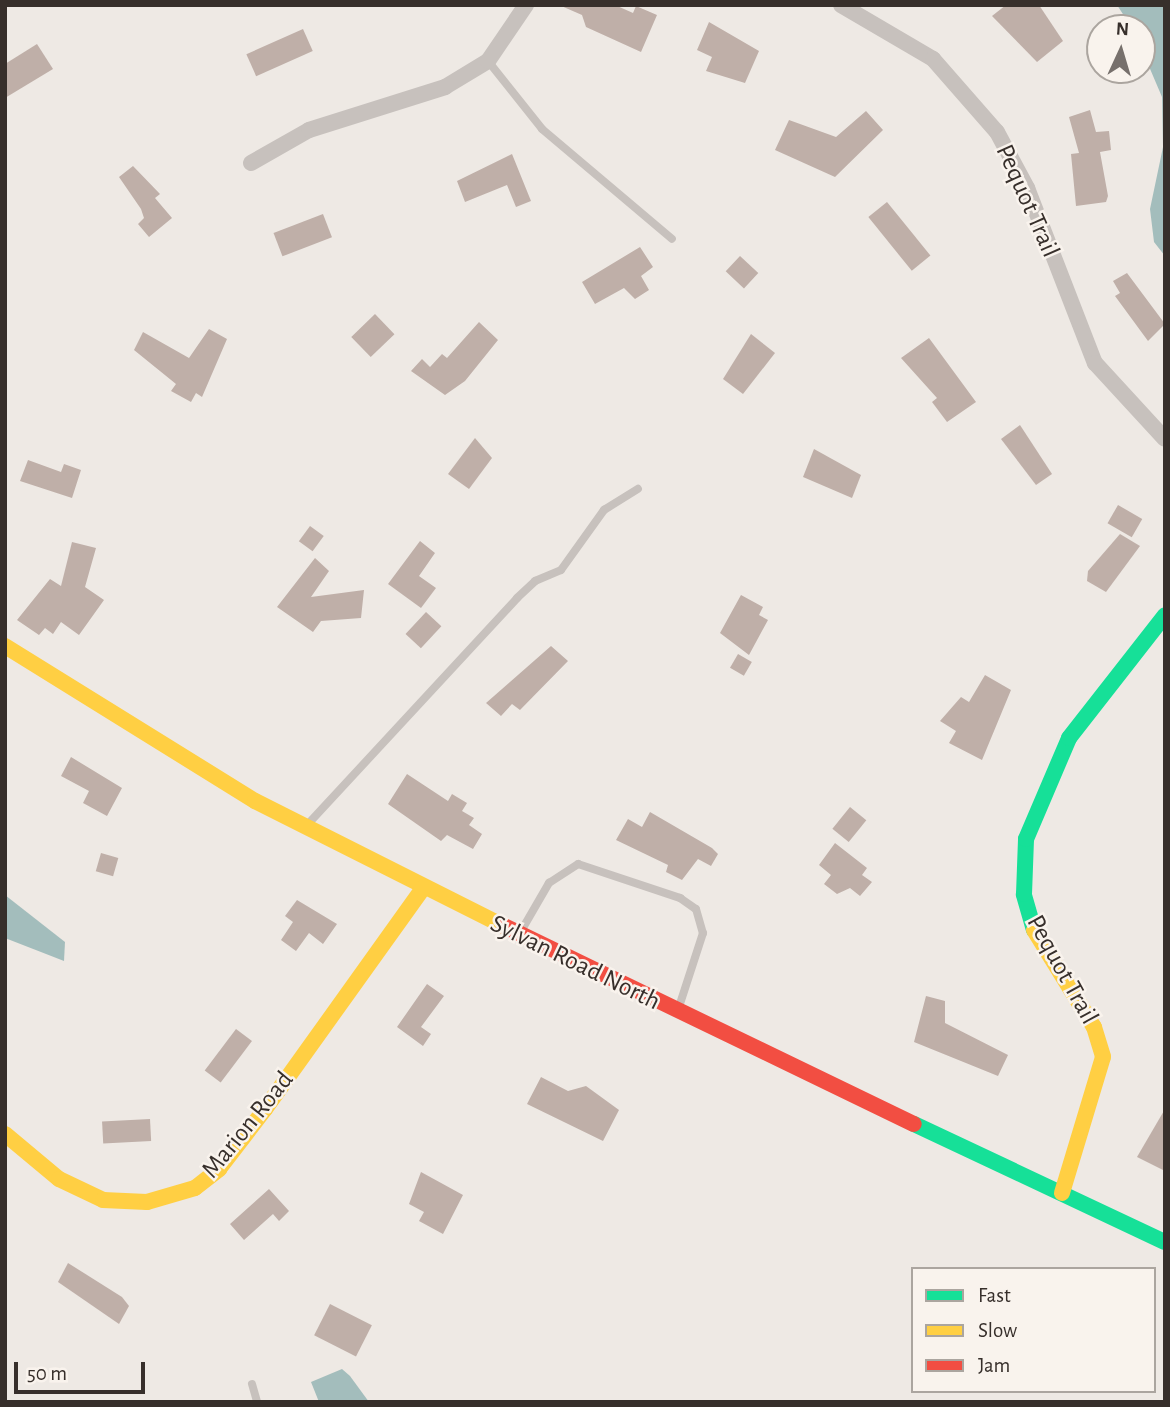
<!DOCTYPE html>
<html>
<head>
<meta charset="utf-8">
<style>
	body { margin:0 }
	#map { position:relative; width:1170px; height:1407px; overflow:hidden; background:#eee9e4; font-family:"Alegreya Sans",sans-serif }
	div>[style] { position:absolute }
	.water>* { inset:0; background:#a3bdbc }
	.building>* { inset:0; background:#bfafa8; transform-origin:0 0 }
	.lane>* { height:8px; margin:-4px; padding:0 4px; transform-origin:4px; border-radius:4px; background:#c7c1bd }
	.street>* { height:16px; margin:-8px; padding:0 8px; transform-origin:8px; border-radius:8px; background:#c7c1bd }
	.fast>* { height:16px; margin:-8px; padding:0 8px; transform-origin:8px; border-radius:8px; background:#16e098 }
	.slow>* { height:16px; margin:-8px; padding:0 8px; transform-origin:8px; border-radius:8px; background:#ffcf43 }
	.jam>* { height:16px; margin:-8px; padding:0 8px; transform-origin:8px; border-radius:8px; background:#f24e42 }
	span { translate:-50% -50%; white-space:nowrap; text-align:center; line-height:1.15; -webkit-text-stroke:5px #f9f3ed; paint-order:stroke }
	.street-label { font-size:26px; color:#372f2b }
	.frame { position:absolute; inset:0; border:7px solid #372f2b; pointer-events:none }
	.legend { position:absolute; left:911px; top:1267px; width:245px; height:126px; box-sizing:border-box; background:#f9f3ed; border:2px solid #aba59f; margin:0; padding:9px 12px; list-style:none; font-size:21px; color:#372f2b }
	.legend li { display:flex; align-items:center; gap:14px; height:35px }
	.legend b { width:35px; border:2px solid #aba59f }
	.north { position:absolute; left:1086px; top:14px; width:70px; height:70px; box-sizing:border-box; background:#f9f3ed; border:2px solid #aba59f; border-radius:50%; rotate:4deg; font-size:19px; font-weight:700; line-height:28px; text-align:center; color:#372f2b }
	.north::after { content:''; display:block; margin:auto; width:24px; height:32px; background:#77706c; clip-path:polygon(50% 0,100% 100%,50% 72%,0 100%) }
	.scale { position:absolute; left:14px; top:1362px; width:131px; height:32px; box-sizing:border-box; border:4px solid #372f2b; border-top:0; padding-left:9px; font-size:21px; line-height:24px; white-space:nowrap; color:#372f2b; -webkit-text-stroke:5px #f9f3ed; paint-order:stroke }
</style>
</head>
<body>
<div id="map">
	<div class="water">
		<i style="clip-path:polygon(1117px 5px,1165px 5px,1165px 256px,1154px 242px,1150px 209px,1163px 147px,1162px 97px,1142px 50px,1142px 28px,1132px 28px)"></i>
		<i style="clip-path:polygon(5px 895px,65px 942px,64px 961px,5px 938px)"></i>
		<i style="clip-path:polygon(342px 1369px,350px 1376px,369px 1402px,319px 1402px,311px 1382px)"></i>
	</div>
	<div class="building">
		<i style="clip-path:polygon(559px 5px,615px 5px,633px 13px,636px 6px,657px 15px,641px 52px,586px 27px,582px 15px)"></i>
		<i style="clip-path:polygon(1006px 5px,1039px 5px,1063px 41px,1037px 62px,992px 16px)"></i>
		<i style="clip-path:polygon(709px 22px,759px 51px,745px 83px,706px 71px,712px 57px,697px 50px)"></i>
		<i style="left:303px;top:29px;width:24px;height:62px;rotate:66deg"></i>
		<i style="clip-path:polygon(37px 44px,53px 69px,5px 98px,5px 64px)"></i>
		<i style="clip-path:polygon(1090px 110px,1096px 132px,1109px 131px,1111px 150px,1100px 152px,1108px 196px,1106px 202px,1076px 206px,1071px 154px,1079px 153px,1069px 117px)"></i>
		<i style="clip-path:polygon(866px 111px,883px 130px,835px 177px,775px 150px,789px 120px,836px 137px)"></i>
		<i style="clip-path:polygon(512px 154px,531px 201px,516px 207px,507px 185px,465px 202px,457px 181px)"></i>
		<i style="clip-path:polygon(133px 166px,160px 194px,155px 198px,172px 218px,149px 237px,138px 224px,144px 218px,141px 209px,119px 177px)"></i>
		<i style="left:887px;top:202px;width:69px;height:24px;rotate:51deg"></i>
		<i style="left:323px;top:214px;width:25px;height:53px;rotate:69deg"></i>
		<i style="clip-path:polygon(640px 247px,653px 267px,641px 276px,649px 290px,635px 299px,624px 288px,595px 304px,582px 282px)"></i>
		<i style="left:740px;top:256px;width:25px;height:21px;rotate:43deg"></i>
		<i style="clip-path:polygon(1127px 273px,1165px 324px,1148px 341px,1115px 296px,1120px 293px,1113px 281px)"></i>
		<i style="left:375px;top:314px;width:28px;height:33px;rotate:46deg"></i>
		<i style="clip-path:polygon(479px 322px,498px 340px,465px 381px,445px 395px,411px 371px,422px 359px,430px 367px,442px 354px,447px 358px)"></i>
		<i style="clip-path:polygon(209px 329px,227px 339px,202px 397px,196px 393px,191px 402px,171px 391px,176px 384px,134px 350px,143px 332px,189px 358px)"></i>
		<i style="clip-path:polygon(751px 334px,775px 353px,743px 394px,723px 379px)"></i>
		<i style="clip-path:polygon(929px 338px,976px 402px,947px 422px,932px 402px,937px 398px,901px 358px)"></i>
		<i style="clip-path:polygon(1020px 425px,1052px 474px,1036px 485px,1001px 439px)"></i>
		<i style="clip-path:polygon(475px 438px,492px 458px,469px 489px,448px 474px)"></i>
		<i style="clip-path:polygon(814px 449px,861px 475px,852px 498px,803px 477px)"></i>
		<i style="clip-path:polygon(28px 460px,61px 472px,64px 464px,81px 470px,72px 498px,20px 481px)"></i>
		<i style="left:1118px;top:505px;width:28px;height:21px;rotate:30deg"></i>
		<i style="left:310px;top:526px;width:17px;height:19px;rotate:36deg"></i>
		<i style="clip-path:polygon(1120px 534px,1140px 546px,1106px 592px,1087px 581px,1088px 571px)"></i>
		<i style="clip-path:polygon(420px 541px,435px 553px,419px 576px,436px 588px,421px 608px,388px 584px)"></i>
		<i style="clip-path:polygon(72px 542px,96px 548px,85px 587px,104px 600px,79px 635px,61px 622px,53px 634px,45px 628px,39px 635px,17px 620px,50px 579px,61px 586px)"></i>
		<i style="clip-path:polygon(315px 558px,329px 571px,311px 597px,364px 590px,361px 618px,321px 621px,313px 632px,277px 607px)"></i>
		<i style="clip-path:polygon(741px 595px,763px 607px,759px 615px,768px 620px,749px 655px,720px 633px)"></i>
		<i style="left:426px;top:612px;width:21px;height:30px;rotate:43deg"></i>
		<i style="clip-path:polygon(551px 646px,568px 661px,520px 710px,512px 704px,501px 716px,486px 703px)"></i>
		<i style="left:738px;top:654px;width:16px;height:16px;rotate:30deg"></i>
		<i style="clip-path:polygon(985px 675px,1011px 690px,982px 760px,949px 743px,956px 731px,940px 721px,961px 697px,969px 702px)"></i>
		<i style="clip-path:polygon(71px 757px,122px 788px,107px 816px,83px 803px,89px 791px,61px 776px)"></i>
		<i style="clip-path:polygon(407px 774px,448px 801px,452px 794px,467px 803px,462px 811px,474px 818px,469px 825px,482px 834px,473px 849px,447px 835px,441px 841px,388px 804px)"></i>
		<i style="left:850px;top:807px;width:21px;height:28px;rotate:39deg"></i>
		<i style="clip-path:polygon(650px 812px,712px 848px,718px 854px,711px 866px,698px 859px,682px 880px,666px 872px,668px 865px,616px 840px,628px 819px,642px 827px)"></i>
		<i style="clip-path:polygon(835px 843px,867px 868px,862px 875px,872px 882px,860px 896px,850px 888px,837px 894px,824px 884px,831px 875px,819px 865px)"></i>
		<i style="left:101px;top:853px;width:18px;height:19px;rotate:16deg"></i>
		<i style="clip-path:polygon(297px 900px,337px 924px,323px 944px,309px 933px,296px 951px,281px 940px,293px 922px,285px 916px)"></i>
		<i style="clip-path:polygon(427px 984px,444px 996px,421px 1027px,431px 1034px,423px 1046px,397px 1027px)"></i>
		<i style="clip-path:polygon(926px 996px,945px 1001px,945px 1023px,1008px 1055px,998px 1076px,914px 1042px)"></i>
		<i style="left:236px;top:1029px;width:20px;height:52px;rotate:37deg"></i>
		<i style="clip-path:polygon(541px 1077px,568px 1091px,586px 1086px,619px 1110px,603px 1141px,527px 1104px)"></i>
		<i style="clip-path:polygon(1165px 1109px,1165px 1171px,1137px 1157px)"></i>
		<i style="left:150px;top:1119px;width:22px;height:48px;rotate:87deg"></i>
		<i style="clip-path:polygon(421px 1172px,463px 1195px,443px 1234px,419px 1221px,424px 1212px,409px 1204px)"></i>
		<i style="clip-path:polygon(269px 1189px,289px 1211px,279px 1221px,273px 1214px,244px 1240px,230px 1224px)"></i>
		<i style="clip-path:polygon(68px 1263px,122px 1297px,129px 1306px,119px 1324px,58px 1282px)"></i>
		<i style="left:330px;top:1304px;width:47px;height:35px;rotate:27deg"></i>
	</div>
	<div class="lane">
		<i style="left:488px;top:61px;width:87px;rotate:51.5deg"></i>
		<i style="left:542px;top:129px;width:170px;rotate:40.2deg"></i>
		<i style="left:308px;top:824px;width:308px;rotate:-47.2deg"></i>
		<i style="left:517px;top:598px;width:25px;rotate:-43deg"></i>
		<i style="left:535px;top:581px;width:28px;rotate:-23deg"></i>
		<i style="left:561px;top:570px;width:74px;rotate:-54.4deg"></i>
		<i style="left:604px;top:510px;width:40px;rotate:-32deg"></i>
		<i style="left:520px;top:933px;width:58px;rotate:-59.9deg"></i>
		<i style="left:549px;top:883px;width:35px;rotate:-33deg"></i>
		<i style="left:578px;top:864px;width:108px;rotate:18.4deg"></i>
		<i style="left:680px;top:898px;width:19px;rotate:35deg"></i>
		<i style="left:696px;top:909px;width:25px;rotate:74deg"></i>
		<i style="left:703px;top:933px;width:81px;rotate:108deg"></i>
		<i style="left:252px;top:1384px;width:19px;rotate:74deg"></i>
	</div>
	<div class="street">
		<i style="left:841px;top:5px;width:107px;rotate:30.4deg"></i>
		<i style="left:933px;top:59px;width:97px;rotate:48.8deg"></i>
		<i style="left:997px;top:132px;width:64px;rotate:61.8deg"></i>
		<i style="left:1027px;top:188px;width:188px;rotate:68.8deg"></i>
		<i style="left:1095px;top:363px;width:103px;rotate:47.4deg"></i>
		<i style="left:251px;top:163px;width:67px;rotate:-29.6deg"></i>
		<i style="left:309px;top:130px;width:143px;rotate:-17.5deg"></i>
		<i style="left:445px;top:87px;width:50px;rotate:-31.2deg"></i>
		<i style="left:488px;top:61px;width:68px;rotate:-55.8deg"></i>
	</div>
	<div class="fast">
		<i style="left:1034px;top:930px;width:37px;rotate:-106deg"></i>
		<i style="left:1024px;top:894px;width:55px;rotate:-87.9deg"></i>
		<i style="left:1026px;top:839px;width:110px;rotate:-66.9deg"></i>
		<i style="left:1069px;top:738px;width:156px;rotate:-52deg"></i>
		<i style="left:914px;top:1124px;width:277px;rotate:25.2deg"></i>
	</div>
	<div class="slow">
		<i style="left:5px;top:646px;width:294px;rotate:31.8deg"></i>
		<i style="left:255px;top:801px;width:279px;rotate:26.7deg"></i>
		<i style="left:1034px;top:930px;width:114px;rotate:58.3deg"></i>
		<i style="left:1094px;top:1027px;width:31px;rotate:73deg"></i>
		<i style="left:1103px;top:1057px;width:142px;rotate:106.8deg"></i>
		<i style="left:5px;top:1134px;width:70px;rotate:39.8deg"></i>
		<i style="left:59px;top:1179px;width:49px;rotate:25.5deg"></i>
		<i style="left:103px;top:1200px;width:44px;rotate:2.6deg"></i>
		<i style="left:147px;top:1202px;width:50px;rotate:-16.3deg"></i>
		<i style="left:195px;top:1188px;width:31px;rotate:-38deg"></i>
		<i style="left:219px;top:1169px;width:76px;rotate:-52.5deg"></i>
		<i style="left:265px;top:1109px;width:273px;rotate:-54.4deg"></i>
	</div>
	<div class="jam">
		<i style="left:504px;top:926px;width:455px;rotate:25.8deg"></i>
	</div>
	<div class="street-label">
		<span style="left:1027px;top:201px;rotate:66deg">Pequot Trail</span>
		<span style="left:575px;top:963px;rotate:26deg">Sylvan Road North</span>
		<span style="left:1062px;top:970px;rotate:61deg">Pequot Trail</span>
		<span style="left:248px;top:1125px;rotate:-51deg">Marion Road</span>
	</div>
	<div class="frame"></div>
	<ul class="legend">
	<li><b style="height:9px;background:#16e098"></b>Fast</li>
	<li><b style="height:9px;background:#ffcf43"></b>Slow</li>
	<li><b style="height:9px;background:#f24e42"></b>Jam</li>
	</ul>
	<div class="north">N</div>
	<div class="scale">50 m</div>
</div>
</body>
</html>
